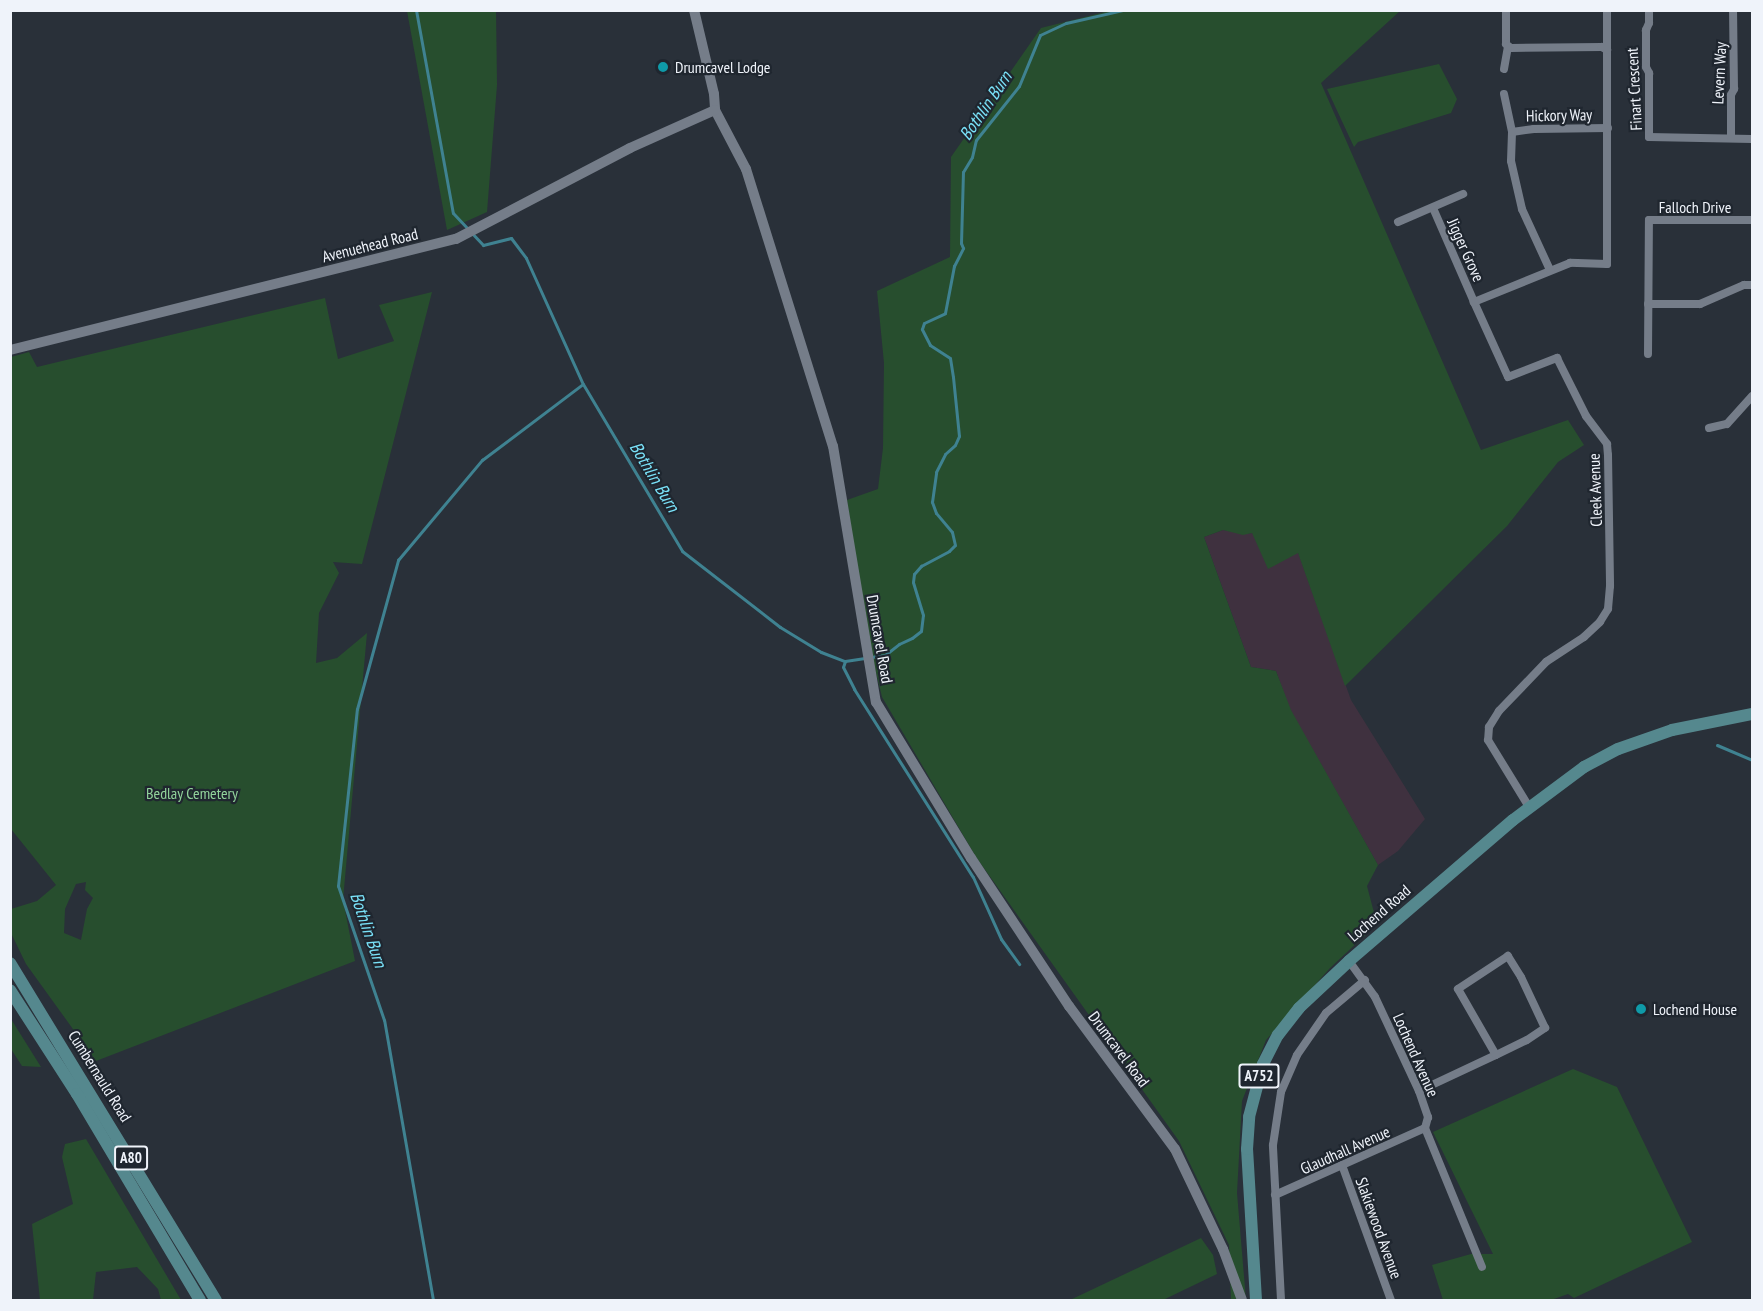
<!DOCTYPE html>
<html>
<head>
<meta charset="utf-8">
<style>
	body { margin:0 }
	#map { position:relative; width:1763px; height:1311px; overflow:hidden; background:#293039; font-family:"PT Sans Narrow",sans-serif }
	div>[style] { position:absolute }
	.commercial>* { inset:0; background:#3f313f }
	.green>* { inset:0; background:#274e2e }
	.stream>* { height:3px; margin:-1.5px; padding:0 1.5px; transform-origin:1.5px; border-radius:1.5px; background:#3f8291 }
	.street>* { height:8px; margin:-4px; padding:0 4px; transform-origin:4px; border-radius:4px; background:#757d89 }
	.secondary>* { height:10px; margin:-5px; padding:0 5px; transform-origin:5px; border-radius:5px; background:#757d89 }
	.primary>* { height:12px; margin:-6px; padding:0 6px; transform-origin:6px; border-radius:6px; background:#55888e }
	.dots>* { width:16px; height:16px; translate:-50% -50%; box-sizing:border-box; border:3px solid #1f262f; border-radius:50% }
	span { translate:-50% -50%; white-space:nowrap; text-align:center; line-height:1.15; -webkit-text-stroke:4.5px #1f262f; paint-order:stroke }
	.shield-label span { padding:2px 4px; background:#1f262f; border:2px solid; border-radius:4px; -webkit-text-stroke-width:0 }
	.shield-label { font-size:15px; color:#eff3fa; font-weight:700 }
	.poi-label { font-size:16px; color:#eff3fa }
	.left { translate:0 -50%; text-align:left }
	.street-label { font-size:16px; color:#eff3fa }
	.park-label { font-size:16px; color:#91d29a }
	.water-label { font-size:18px; color:#7ae2f9; font-style:italic }
	.frame { position:absolute; inset:0; border:12px solid #eff3fa; pointer-events:none }
</style>
</head>
<body>
<div id="map">
	<div class="commercial">
		<i style="clip-path:polygon(1223px 530px,1243px 534px,1252px 533px,1298px 552px,1351px 700px,1425px 819px,1398px 851px,1378px 865px,1290px 710px,1276px 671px,1251px 667px,1204px 537px)"></i>
	</div>
	<div class="green">
		<i style="clip-path:polygon(407px 11px,496px 11px,497px 85px,487px 212px,447px 230px)"></i>
		<i style="clip-path:polygon(1109px 11px,1400px 11px,1321px 83px,1481px 450px,1568px 420px,1584px 445px,1558px 462px,1507px 526px,1345px 686px,1298px 553px,1268px 569px,1252px 533px,1243px 535px,1223px 530px,1204px 537px,1251px 667px,1276px 671px,1291px 710px,1378px 865px,1367px 886px,1377px 924px,1330px 968px,1266px 1040px,1242px 1101px,1237px 1193px,1246px 1300px,1231px 1300px,1229px 1245px,1179px 1141px,976px 857px,882px 697px,867px 636px,847px 500px,878px 489px,883px 448px,884px 363px,877px 291px,950px 257px,951px 157px,1041px 28px)"></i>
		<i style="clip-path:polygon(1439px 64px,1457px 99px,1451px 113px,1358px 142px,1354px 147px,1327px 89px)"></i>
		<i style="clip-path:polygon(evenodd,432px 292px,362px 564px,333px 562px,339px 573px,319px 613px,316px 663px,337px 658px,367px 633px,343px 900px,355px 961px,96px 1061px,26px 964px,11px 933px,11px 909px,37px 901px,56px 885px,11px 829px,11px 357px,29px 352px,37px 367px,325px 298px,338px 359px,394px 341px,379px 305px,432px 292px,86px 882px,85px 890px,93px 898px,87px 909px,81px 940px,64px 933px,65px 909px,76px 884px,86px 882px)"></i>
		<i style="clip-path:polygon(10px 1019px,11px 1019px,41px 1067px,22px 1066px,11px 1049px)"></i>
		<i style="clip-path:polygon(1573px 1069px,1617px 1087px,1692px 1242px,1574px 1298px,1568px 1294px,1551px 1300px,1443px 1300px,1432px 1265px,1471px 1254px,1493px 1254px,1433px 1132px)"></i>
		<i style="clip-path:polygon(86px 1139px,181px 1300px,161px 1300px,158px 1289px,137px 1267px,96px 1272px,93px 1300px,40px 1300px,32px 1224px,73px 1204px,62px 1157px,65px 1144px)"></i>
		<i style="clip-path:polygon(1201px 1238px,1213px 1255px,1217px 1274px,1163px 1300px,1070px 1300px)"></i>
	</div>
	<div class="stream">
		<i style="left:416px;top:10px;width:206px;rotate:79.7deg"></i>
		<i style="left:453px;top:213px;width:44px;rotate:46.8deg"></i>
		<i style="left:483px;top:245px;width:29px;rotate:-14deg"></i>
		<i style="left:511px;top:238px;width:25px;rotate:53deg"></i>
		<i style="left:526px;top:258px;width:138px;rotate:65.7deg"></i>
		<i style="left:845px;top:661px;width:6px;rotate:108deg"></i>
		<i style="left:843px;top:667px;width:25px;rotate:63deg"></i>
		<i style="left:854px;top:689px;width:222px;rotate:57.7deg"></i>
		<i style="left:973px;top:877px;width:68px;rotate:65.7deg"></i>
		<i style="left:1001px;top:939px;width:31px;rotate:54deg"></i>
		<i style="left:1717px;top:745px;width:38px;rotate:23deg"></i>
		<i style="left:433px;top:1300px;width:284px;rotate:-99.9deg"></i>
		<i style="left:384px;top:1020px;width:142px;rotate:-108.9deg"></i>
		<i style="left:338px;top:886px;width:178px;rotate:-83.9deg"></i>
		<i style="left:357px;top:709px;width:155px;rotate:-74.6deg"></i>
		<i style="left:398px;top:560px;width:131px;rotate:-50deg"></i>
		<i style="left:482px;top:460px;width:126px;rotate:-37deg"></i>
		<i style="left:583px;top:384px;width:194px;rotate:59.3deg"></i>
		<i style="left:682px;top:551px;width:124px;rotate:37.8deg"></i>
		<i style="left:780px;top:627px;width:48px;rotate:31.4deg"></i>
		<i style="left:821px;top:652px;width:26px;rotate:21deg"></i>
		<i style="left:845px;top:661px;width:40px;rotate:-8.5deg"></i>
		<i style="left:885px;top:655px;width:18px;rotate:-38deg"></i>
		<i style="left:899px;top:644px;width:14px;rotate:-25deg"></i>
		<i style="left:912px;top:638px;width:11px;rotate:-38deg"></i>
		<i style="left:921px;top:631px;width:16px;rotate:-83deg"></i>
		<i style="left:923px;top:615px;width:34px;rotate:-107deg"></i>
		<i style="left:913px;top:582px;width:8px;rotate:-83deg"></i>
		<i style="left:914px;top:574px;width:11px;rotate:-49deg"></i>
		<i style="left:921px;top:566px;width:32px;rotate:-28deg"></i>
		<i style="left:949px;top:551px;width:8px;rotate:-45deg"></i>
		<i style="left:955px;top:545px;width:13px;rotate:-103deg"></i>
		<i style="left:952px;top:532px;width:25px;rotate:-130deg"></i>
		<i style="left:936px;top:513px;width:12px;rotate:-110deg"></i>
		<i style="left:932px;top:502px;width:30px;rotate:-82deg"></i>
		<i style="left:936px;top:472px;width:20px;rotate:-63deg"></i>
		<i style="left:945px;top:454px;width:13px;rotate:-42deg"></i>
		<i style="left:955px;top:445px;width:10px;rotate:-66deg"></i>
		<i style="left:959px;top:436px;width:59px;rotate:-95.8deg"></i>
		<i style="left:953px;top:377px;width:19px;rotate:-99deg"></i>
		<i style="left:950px;top:358px;width:24px;rotate:-147deg"></i>
		<i style="left:930px;top:345px;width:18px;rotate:-117deg"></i>
		<i style="left:922px;top:329px;width:6px;rotate:-72deg"></i>
		<i style="left:924px;top:323px;width:23px;rotate:-25deg"></i>
		<i style="left:945px;top:313px;width:48px;rotate:-79.2deg"></i>
		<i style="left:954px;top:266px;width:20px;rotate:-63deg"></i>
		<i style="left:963px;top:248px;width:5px;rotate:-112deg"></i>
		<i style="left:961px;top:243px;width:71px;rotate:-88.4deg"></i>
		<i style="left:963px;top:172px;width:17px;rotate:-59deg"></i>
		<i style="left:972px;top:157px;width:17px;rotate:-77deg"></i>
		<i style="left:976px;top:140px;width:69px;rotate:-51.5deg"></i>
		<i style="left:1019px;top:86px;width:55px;rotate:-67.6deg"></i>
		<i style="left:1040px;top:35px;width:29px;rotate:-25deg"></i>
		<i style="left:1066px;top:23px;width:58px;rotate:-12.8deg"></i>
	</div>
	<div class="street">
		<i style="left:1506px;top:10px;width:34px;rotate:90deg"></i>
		<i style="left:1506px;top:44px;width:6px;rotate:39deg"></i>
		<i style="left:1511px;top:48px;width:91px;rotate:-0.6deg"></i>
		<i style="left:1602px;top:47px;width:6px;rotate:31deg"></i>
		<i style="left:1607px;top:50px;width:214px;rotate:90deg"></i>
		<i style="left:1607px;top:264px;width:37px;rotate:-178deg"></i>
		<i style="left:1570px;top:263px;width:104px;rotate:157.9deg"></i>
		<i style="left:1474px;top:302px;width:82px;rotate:65.6deg"></i>
		<i style="left:1508px;top:377px;width:53px;rotate:-21.2deg"></i>
		<i style="left:1557px;top:358px;width:65px;rotate:63.4deg"></i>
		<i style="left:1586px;top:416px;width:35px;rotate:53deg"></i>
		<i style="left:1607px;top:444px;width:11px;rotate:85deg"></i>
		<i style="left:1608px;top:455px;width:131px;rotate:89.1deg"></i>
		<i style="left:1610px;top:586px;width:23px;rotate:95deg"></i>
		<i style="left:1608px;top:609px;width:15px;rotate:122deg"></i>
		<i style="left:1600px;top:622px;width:22px;rotate:137deg"></i>
		<i style="left:1584px;top:637px;width:45px;rotate:146.7deg"></i>
		<i style="left:1546px;top:662px;width:68px;rotate:133.8deg"></i>
		<i style="left:1499px;top:711px;width:19px;rotate:122deg"></i>
		<i style="left:1489px;top:727px;width:13px;rotate:94deg"></i>
		<i style="left:1488px;top:740px;width:79px;rotate:58.5deg"></i>
		<i style="left:1649px;top:10px;width:13px;rotate:90deg"></i>
		<i style="left:1649px;top:23px;width:8px;rotate:113deg"></i>
		<i style="left:1646px;top:30px;width:37px;rotate:90deg"></i>
		<i style="left:1646px;top:67px;width:7px;rotate:63deg"></i>
		<i style="left:1649px;top:73px;width:64px;rotate:90deg"></i>
		<i style="left:1649px;top:137px;width:103px;rotate:1.1deg"></i>
		<i style="left:1607px;top:50px;width:40px;rotate:-90deg"></i>
		<i style="left:1504px;top:69px;width:23px;rotate:-80deg"></i>
		<i style="left:1504px;top:94px;width:39px;rotate:78deg"></i>
		<i style="left:1731px;top:138px;width:43px;rotate:-90deg"></i>
		<i style="left:1731px;top:95px;width:7px;rotate:-63deg"></i>
		<i style="left:1734px;top:89px;width:79px;rotate:-90.7deg"></i>
		<i style="left:1433px;top:208px;width:103px;rotate:66.4deg"></i>
		<i style="left:1398px;top:222px;width:71px;rotate:-23.3deg"></i>
		<i style="left:1550px;top:270px;width:67px;rotate:-114.7deg"></i>
		<i style="left:1522px;top:209px;width:49px;rotate:-102.9deg"></i>
		<i style="left:1511px;top:161px;width:29px;rotate:-88deg"></i>
		<i style="left:1512px;top:132px;width:22px;rotate:-8deg"></i>
		<i style="left:1534px;top:129px;width:74px;rotate:-0.8deg"></i>
		<i style="left:1648px;top:304px;width:52px"></i>
		<i style="left:1700px;top:304px;width:48px;rotate:-23.4deg"></i>
		<i style="left:1744px;top:285px;width:8px"></i>
		<i style="left:1648px;top:354px;width:134px;rotate:-89.6deg"></i>
		<i style="left:1649px;top:220px;width:103px"></i>
		<i style="left:1709px;top:428px;width:18px;rotate:-13deg"></i>
		<i style="left:1727px;top:424px;width:38px;rotate:-48deg"></i>
		<i style="left:1349px;top:961px;width:44px;rotate:54.2deg"></i>
		<i style="left:1375px;top:997px;width:104px;rotate:64.9deg"></i>
		<i style="left:1419px;top:1091px;width:28px;rotate:71deg"></i>
		<i style="left:1428px;top:1117px;width:11px;rotate:105deg"></i>
		<i style="left:1425px;top:1128px;width:150px;rotate:67.7deg"></i>
		<i style="left:1419px;top:1091px;width:85px;rotate:-25.1deg"></i>
		<i style="left:1496px;top:1055px;width:34px;rotate:-26deg"></i>
		<i style="left:1527px;top:1040px;width:22px;rotate:-34deg"></i>
		<i style="left:1545px;top:1028px;width:56px;rotate:-115.2deg"></i>
		<i style="left:1521px;top:977px;width:25px;rotate:-122deg"></i>
		<i style="left:1508px;top:956px;width:60px;rotate:146.6deg"></i>
		<i style="left:1458px;top:989px;width:76px;rotate:60.1deg"></i>
		<i style="left:1342px;top:1165px;width:144px;rotate:70.1deg"></i>
		<i style="left:1275px;top:1195px;width:164px;rotate:-24.1deg"></i>
		<i style="left:1281px;top:1300px;width:155px;rotate:-93deg"></i>
		<i style="left:1273px;top:1145px;width:54px;rotate:-81.4deg"></i>
		<i style="left:1281px;top:1092px;width:40px;rotate:-66.6deg"></i>
		<i style="left:1297px;top:1055px;width:51px;rotate:-55.4deg"></i>
		<i style="left:1326px;top:1013px;width:51px;rotate:-40.2deg"></i>
	</div>
	<div class="secondary">
		<i style="left:694px;top:10px;width:86px;rotate:76.6deg"></i>
		<i style="left:714px;top:94px;width:16px;rotate:86deg"></i>
		<i style="left:715px;top:110px;width:67px;rotate:62.3deg"></i>
		<i style="left:746px;top:169px;width:290px;rotate:72.6deg"></i>
		<i style="left:833px;top:446px;width:260px;rotate:80.5deg"></i>
		<i style="left:876px;top:702px;width:183px;rotate:58.7deg"></i>
		<i style="left:971px;top:858px;width:178px;rotate:56.5deg"></i>
		<i style="left:1069px;top:1006px;width:178px;rotate:53.5deg"></i>
		<i style="left:1175px;top:1149px;width:111px;rotate:64.4deg"></i>
		<i style="left:1223px;top:1249px;width:54px;rotate:69.6deg"></i>
		<i style="left:10px;top:350px;width:460px;rotate:-14deg"></i>
		<i style="left:456px;top:239px;width:196px;rotate:-27.6deg"></i>
		<i style="left:630px;top:148px;width:93px;rotate:-24.1deg"></i>
	</div>
	<div class="primary">
		<i style="left:10px;top:963px;width:395px;rotate:58.6deg"></i>
		<i style="left:10px;top:990px;width:124px;rotate:57.2deg"></i>
		<i style="left:77px;top:1094px;width:240px;rotate:59.2deg"></i>
		<i style="left:1256px;top:1300px;width:151px;rotate:-93.4deg"></i>
		<i style="left:1247px;top:1149px;width:32px;rotate:-86deg"></i>
		<i style="left:1249px;top:1117px;width:55px;rotate:-75.2deg"></i>
		<i style="left:1263px;top:1064px;width:33px;rotate:-63deg"></i>
		<i style="left:1278px;top:1035px;width:34px;rotate:-52deg"></i>
		<i style="left:1299px;top:1008px;width:69px;rotate:-43.2deg"></i>
		<i style="left:1349px;top:961px;width:216px;rotate:-40.7deg"></i>
		<i style="left:1513px;top:820px;width:89px;rotate:-36.7deg"></i>
		<i style="left:1584px;top:767px;width:38px;rotate:-28deg"></i>
		<i style="left:1618px;top:749px;width:57px;rotate:-19.4deg"></i>
		<i style="left:1672px;top:730px;width:82px;rotate:-11.3deg"></i>
	</div>
	<div class="dots">
		<i style="left:663px;top:67px;background:#0f9aa8"></i>
		<i style="left:1641px;top:1009px;background:#0f9aa8"></i>
	</div>
	<div class="shield-label">
		<span style="left:1259px;top:1076px">A752</span>
		<span style="left:131px;top:1158px">A80</span>
	</div>
	<div class="poi-label">
		<span class="left" style="left:675px;top:67px">Drumcavel Lodge</span>
		<span class="left" style="left:1653px;top:1009px">Lochend House</span>
	</div>
	<div class="street-label">
		<span style="left:1719px;top:73px;rotate:-87deg">Levern Way</span>
		<span style="left:1634px;top:89px;rotate:-93deg">Finart Crescent</span>
		<span style="left:1559px;top:115px;rotate:-1deg">Hickory Way</span>
		<span style="left:1695px;top:207px">Falloch Drive</span>
		<span style="left:370px;top:245px;rotate:-14deg">Avenuehead Road</span>
		<span style="left:1466px;top:250px;rotate:66deg">Jigger Grove</span>
		<span style="left:1595px;top:490px;rotate:-92deg">Cleek Avenue</span>
		<span style="left:880px;top:639px;rotate:80deg">Drumcavel Road</span>
		<span style="left:1379px;top:913px;rotate:-41deg">Lochend Road</span>
		<span style="left:1119px;top:1049px;rotate:53deg">Drumcavel Road</span>
		<span style="left:1416px;top:1055px;rotate:66deg">Lochend Avenue</span>
		<span style="left:100px;top:1076px;rotate:58deg">Cumbernauld Road</span>
		<span style="left:1345px;top:1150px;rotate:-24deg">Glaudhall Avenue</span>
		<span style="left:1379px;top:1228px;rotate:70deg">Slakiewood Avenue</span>
	</div>
	<div class="park-label">
		<span style="left:192px;top:793px">Bedlay Cemetery</span>
	</div>
	<div class="water-label">
		<span style="left:986px;top:106px;rotate:-56deg">Bothlin Burn</span>
		<span style="left:654px;top:477px;rotate:59deg">Bothlin Burn</span>
		<span style="left:368px;top:930px;rotate:71deg">Bothlin Burn</span>
	</div>
	<div class="frame"></div>
</div>
</body>
</html>
